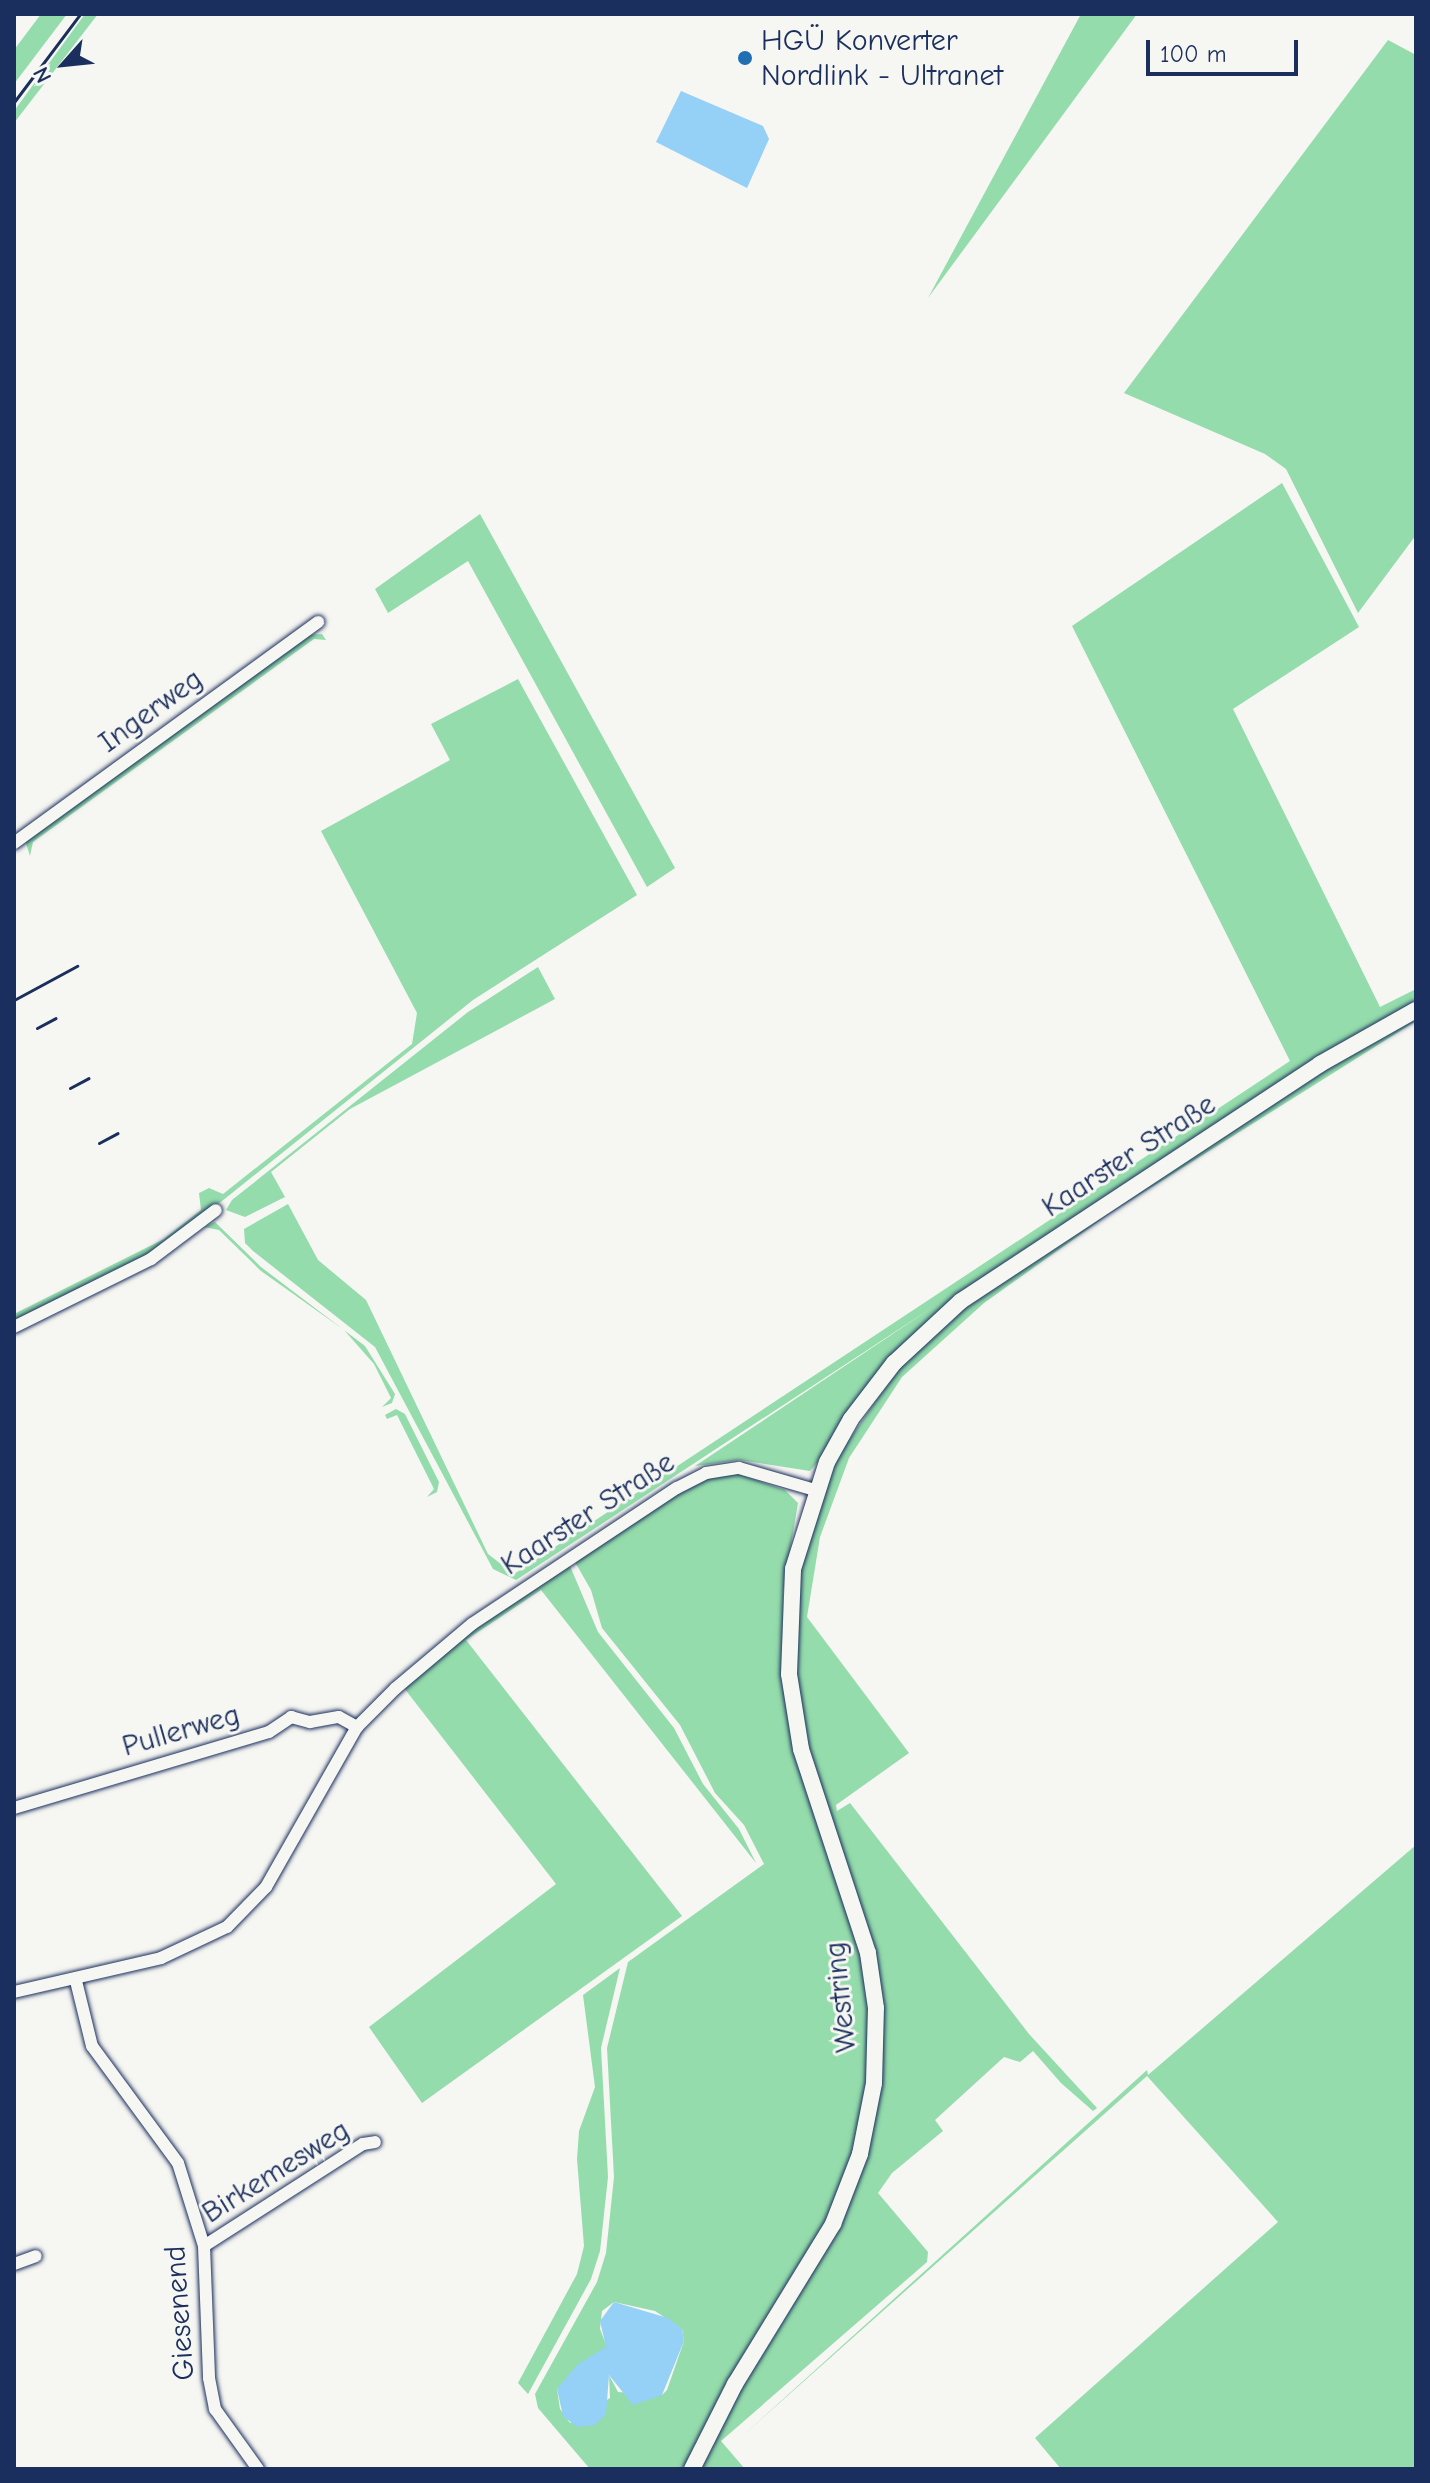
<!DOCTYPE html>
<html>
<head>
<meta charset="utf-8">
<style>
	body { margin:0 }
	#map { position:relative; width:1430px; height:2483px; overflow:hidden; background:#f6f6f2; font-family:"Comic Neue",sans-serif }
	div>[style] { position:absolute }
	.green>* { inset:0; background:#94dcab }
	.water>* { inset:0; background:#95d0f6 }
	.roads { filter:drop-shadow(0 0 2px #1b2f5e) drop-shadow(0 0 2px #1b2f5e) }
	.street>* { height:12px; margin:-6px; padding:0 6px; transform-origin:6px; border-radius:6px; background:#f6f6f2 }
	.secondary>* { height:16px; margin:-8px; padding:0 8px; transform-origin:8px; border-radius:8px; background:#f6f6f2 }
	.rail>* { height:3px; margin:-1.5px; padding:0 1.5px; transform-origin:1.5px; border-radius:1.5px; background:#1b2f5e }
	.dots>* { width:22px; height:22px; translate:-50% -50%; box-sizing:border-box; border:4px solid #f6f6f2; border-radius:50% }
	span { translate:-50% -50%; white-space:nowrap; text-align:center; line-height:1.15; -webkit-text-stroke:6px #f6f6f2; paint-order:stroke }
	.poi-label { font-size:30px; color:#1b2f5e }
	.left { translate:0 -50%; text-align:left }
	.street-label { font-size:30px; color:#1b2f5e }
	.frame { position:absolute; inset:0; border:16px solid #1b2f5e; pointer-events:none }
	.north { position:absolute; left:24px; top:24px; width:80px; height:80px; -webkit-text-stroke:6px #f6f6f2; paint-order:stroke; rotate:243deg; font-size:22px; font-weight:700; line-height:32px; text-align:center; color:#1b2f5e }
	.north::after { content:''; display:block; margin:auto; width:28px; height:36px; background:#1b2f5e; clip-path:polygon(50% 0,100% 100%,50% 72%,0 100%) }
	.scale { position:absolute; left:1146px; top:40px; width:152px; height:36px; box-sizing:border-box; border:4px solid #1b2f5e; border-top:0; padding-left:10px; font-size:24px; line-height:28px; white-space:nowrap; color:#1b2f5e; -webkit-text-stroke:6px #f6f6f2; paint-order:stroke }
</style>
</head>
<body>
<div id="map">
	<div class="green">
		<i style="clip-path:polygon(41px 14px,67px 14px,14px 84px,14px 50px)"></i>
		<i style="clip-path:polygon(85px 14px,98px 14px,14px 123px,14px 111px)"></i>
		<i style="clip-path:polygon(1081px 14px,1137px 14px,928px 298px)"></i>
		<i style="clip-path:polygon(1388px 40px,1416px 55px,1416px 535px,1358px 613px,1286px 469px,1265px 454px,1124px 393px)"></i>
		<i style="clip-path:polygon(1282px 483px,1359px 627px,1233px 709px,1380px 1007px,1416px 989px,1416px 1004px,959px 1297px,810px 1471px,739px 1460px,695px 1466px,936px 1305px,516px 1580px,493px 1569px,375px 1347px,253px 1251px,245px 1243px,244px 1229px,288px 1204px,318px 1260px,366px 1300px,488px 1554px,514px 1574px,1290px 1061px,1072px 626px)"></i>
		<i style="clip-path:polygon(480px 514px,675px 868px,647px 887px,468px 561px,388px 613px,375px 589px)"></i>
		<i style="clip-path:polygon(322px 634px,326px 640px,314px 639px,33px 842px,30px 856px,25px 840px,304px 635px)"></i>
		<i style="clip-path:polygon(518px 679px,637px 895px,473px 1000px,151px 1258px,14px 1326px,14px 1314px,164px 1239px,201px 1210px,199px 1193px,209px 1188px,223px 1194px,412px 1044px,417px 1013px,321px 831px,450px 760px,431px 724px)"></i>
		<i style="clip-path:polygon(538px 967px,555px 999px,350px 1109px,271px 1172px,285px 1197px,245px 1217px,226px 1210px,232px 1200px,468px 1012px)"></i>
		<i style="clip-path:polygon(1416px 1015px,1416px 1021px,1109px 1214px,984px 1303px,902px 1377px,849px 1458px,820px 1537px,807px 1617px,909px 1753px,836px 1805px,837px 1811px,850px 1803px,1029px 2034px,1097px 2108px,1093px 2111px,1061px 2083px,1033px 2051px,1020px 2062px,1004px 2057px,935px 2120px,943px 2131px,892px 2173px,878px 2193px,928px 2252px,927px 2262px,721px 2441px,745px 2469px,698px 2469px,866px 2153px,872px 1944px,814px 1777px,796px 1683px,801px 1564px,838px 1456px,899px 1367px,965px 1305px,1279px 1096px)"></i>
		<i style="clip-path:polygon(215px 1222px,261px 1267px,365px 1346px,395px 1394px,392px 1403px,382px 1407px,391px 1398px,374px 1364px,344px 1330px,261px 1271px,219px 1230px,204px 1227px,188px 1235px)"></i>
		<i style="clip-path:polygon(396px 1409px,405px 1414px,439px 1482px,437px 1492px,427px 1497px,434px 1489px,397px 1415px,387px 1419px,385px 1415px)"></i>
		<i style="clip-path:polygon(evenodd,738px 1474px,785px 1490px,798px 1503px,783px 1592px,784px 1673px,867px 1981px,871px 2061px,862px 2127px,828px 2223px,686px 2469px,590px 2469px,538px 2408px,535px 2394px,597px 2282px,606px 2253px,614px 2177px,607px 2048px,628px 1962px,764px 1864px,744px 1825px,715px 1793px,680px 1725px,602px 1628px,591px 1590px,575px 1562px,677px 1494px,709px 1477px,738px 1474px,614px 2302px,655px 2311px,682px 2329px,684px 2341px,667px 2390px,662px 2395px,618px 2392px,609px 2375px,610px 2398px,570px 2423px,560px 2409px,557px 2389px,607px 2347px,600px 2329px,602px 2311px,614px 2302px)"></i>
		<i style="clip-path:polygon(570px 1566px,598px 1632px,674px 1728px,703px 1784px,739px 1829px,756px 1863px,541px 1590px,466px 1640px,682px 1916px,422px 2103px,369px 2027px,556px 1884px,404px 1688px,462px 1637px)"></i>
		<i style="clip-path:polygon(1416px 1845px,1416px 2469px,1061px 2469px,1035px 2438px,1278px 2222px,1147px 2076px,739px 2439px,1147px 2070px,1148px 2075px)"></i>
		<i style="clip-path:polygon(620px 1968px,601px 2048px,608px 2177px,600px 2251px,591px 2279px,528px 2394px,518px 2383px,577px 2274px,584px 2246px,577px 2159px,579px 2131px,595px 2087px,583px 1995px)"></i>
	</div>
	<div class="water">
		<i style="clip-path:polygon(681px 91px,763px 126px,769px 139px,747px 188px,656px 142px)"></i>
		<i style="clip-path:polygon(614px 2302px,668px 2318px,682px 2329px,684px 2341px,662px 2395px,633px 2405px,609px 2375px,606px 2414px,595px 2425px,577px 2427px,563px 2416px,557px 2389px,577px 2365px,606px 2347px,600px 2321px)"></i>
	</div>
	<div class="roads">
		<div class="street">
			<i style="left:14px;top:843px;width:376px;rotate:-36deg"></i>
			<i style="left:14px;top:1327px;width:153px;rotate:-26.4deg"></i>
			<i style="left:151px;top:1259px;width:81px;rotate:-37deg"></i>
			<i style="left:14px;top:1808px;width:266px;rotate:-16.6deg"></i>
			<i style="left:269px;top:1732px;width:27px;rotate:-34deg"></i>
			<i style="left:291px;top:1717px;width:20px;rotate:15deg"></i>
			<i style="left:310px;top:1722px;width:29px;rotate:-10deg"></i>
			<i style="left:339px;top:1717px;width:21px;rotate:29deg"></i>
			<i style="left:76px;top:1981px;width:67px;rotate:76.2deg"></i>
			<i style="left:92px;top:2046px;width:145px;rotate:53.7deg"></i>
			<i style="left:178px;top:2163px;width:87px;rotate:72.6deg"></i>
			<i style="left:204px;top:2246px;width:132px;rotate:87.8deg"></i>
			<i style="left:209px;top:2378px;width:32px;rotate:79deg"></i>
			<i style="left:215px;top:2409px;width:74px;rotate:54.4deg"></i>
			<i style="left:14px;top:1992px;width:151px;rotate:-13deg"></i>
			<i style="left:161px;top:1958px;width:73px;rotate:-25.2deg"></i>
			<i style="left:227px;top:1927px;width:56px;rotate:-45.7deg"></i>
			<i style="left:266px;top:1887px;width:184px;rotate:-60.4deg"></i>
			<i style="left:357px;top:1727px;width:55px;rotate:-45deg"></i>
			<i style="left:396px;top:1688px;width:99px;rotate:-40.1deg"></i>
			<i style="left:472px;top:1624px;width:246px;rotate:-33.6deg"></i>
			<i style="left:677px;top:1488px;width:33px;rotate:-27deg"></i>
			<i style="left:706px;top:1473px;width:33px;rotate:-9deg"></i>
			<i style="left:739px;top:1468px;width:79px;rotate:16.1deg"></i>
			<i style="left:204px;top:2246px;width:189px;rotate:-32.7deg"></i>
			<i style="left:363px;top:2144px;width:12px;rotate:-9deg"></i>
			<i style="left:14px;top:2264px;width:23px;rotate:-20deg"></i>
		</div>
		<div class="secondary">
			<i style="left:692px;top:2469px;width:95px;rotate:-63.2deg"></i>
			<i style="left:735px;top:2384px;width:188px;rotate:-58.5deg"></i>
			<i style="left:833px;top:2224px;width:75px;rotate:-68.9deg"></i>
			<i style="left:860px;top:2154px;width:72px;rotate:-78.8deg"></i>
			<i style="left:874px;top:2083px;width:75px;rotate:-88.5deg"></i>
			<i style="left:876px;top:2008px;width:56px;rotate:-98.3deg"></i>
			<i style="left:868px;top:1953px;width:215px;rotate:-108.2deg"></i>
			<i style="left:801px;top:1749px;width:76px;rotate:-99.1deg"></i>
			<i style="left:789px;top:1674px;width:105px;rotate:-87.8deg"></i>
			<i style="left:793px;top:1569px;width:112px;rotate:-72.4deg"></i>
			<i style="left:827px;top:1462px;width:49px;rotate:-60.8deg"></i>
			<i style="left:851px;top:1419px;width:71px;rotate:-52.5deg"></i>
			<i style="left:894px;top:1363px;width:91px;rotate:-42.8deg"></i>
			<i style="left:961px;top:1301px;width:430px;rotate:-33.4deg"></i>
			<i style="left:1320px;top:1064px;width:110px;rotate:-29.4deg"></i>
		</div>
	</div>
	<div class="rail">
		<i style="left:14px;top:102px;width:110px;rotate:-53.1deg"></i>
		<i style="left:14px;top:1000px;width:72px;rotate:-28.4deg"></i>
		<i style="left:37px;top:1028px;width:21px;rotate:-28deg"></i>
		<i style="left:70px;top:1088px;width:21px;rotate:-28deg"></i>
		<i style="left:99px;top:1143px;width:21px;rotate:-28deg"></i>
	</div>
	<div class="dots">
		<i style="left:745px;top:58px;background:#1f6fb2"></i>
	</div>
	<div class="poi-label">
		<span class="left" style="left:761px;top:58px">HGÜ Konverter<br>Nordlink - Ultranet</span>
	</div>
	<div class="street-label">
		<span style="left:151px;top:711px;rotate:-36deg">Ingerweg</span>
		<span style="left:1129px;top:1156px;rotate:-33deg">Kaarster Straße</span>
		<span style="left:588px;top:1514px;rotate:-33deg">Kaarster Straße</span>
		<span style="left:181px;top:1731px;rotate:-16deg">Pullerweg</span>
		<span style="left:841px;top:1997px;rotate:-96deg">Westring</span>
		<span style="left:276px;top:2172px;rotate:-32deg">Birkemesweg</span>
		<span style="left:180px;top:2313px;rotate:-94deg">Giesenend</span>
	</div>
	<div class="frame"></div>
	<div class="north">N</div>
	<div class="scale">100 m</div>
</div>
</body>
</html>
